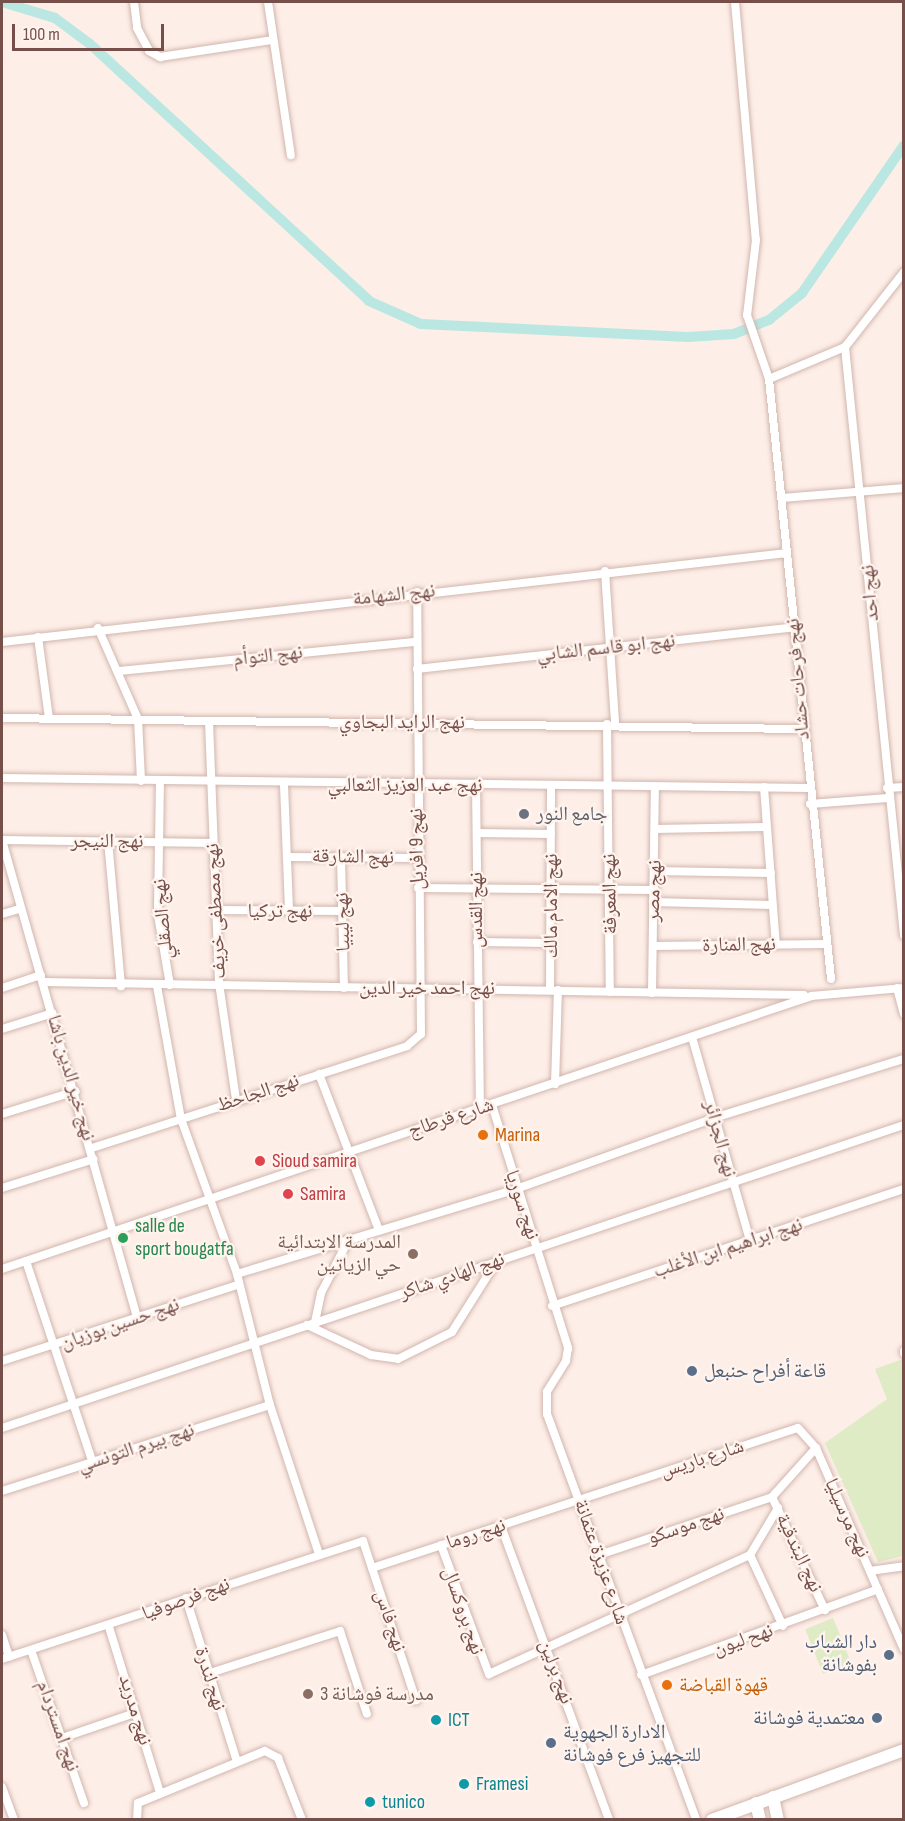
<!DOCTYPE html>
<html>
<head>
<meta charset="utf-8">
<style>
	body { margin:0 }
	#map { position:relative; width:905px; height:1821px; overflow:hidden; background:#fdeee7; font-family:"Sofia Sans Condensed","Noto Naskh Arabic",sans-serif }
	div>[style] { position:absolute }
	.green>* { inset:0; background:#deebc4; transform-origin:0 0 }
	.canal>* { height:10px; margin:-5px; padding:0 5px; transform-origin:5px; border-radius:5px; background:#bae7e2 }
	.roads { filter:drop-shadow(0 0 2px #d1b6ae) drop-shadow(0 0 2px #d1b6ae) }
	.street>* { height:8px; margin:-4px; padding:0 4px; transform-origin:4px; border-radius:4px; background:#fff }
	.secondary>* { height:12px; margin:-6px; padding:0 6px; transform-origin:6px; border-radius:6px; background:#fff }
	.dots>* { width:16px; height:16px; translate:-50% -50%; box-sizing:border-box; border:3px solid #fff3ed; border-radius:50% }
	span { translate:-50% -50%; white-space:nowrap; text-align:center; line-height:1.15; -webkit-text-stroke:4.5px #fff3ed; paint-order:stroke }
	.street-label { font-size:20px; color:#774f4a }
	.worship-label { font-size:20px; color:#5b616d }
	.left { translate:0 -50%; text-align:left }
	.food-label { font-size:20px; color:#c56008 }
	.health-label { font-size:20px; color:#be3a42 }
	.leisure-label { font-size:20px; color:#27864d }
	.education-label { font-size:20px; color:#785e54 }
	.right { translate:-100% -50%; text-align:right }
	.service-label { font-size:20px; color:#4e5e75 }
	.culture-label { font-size:20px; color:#0d838f }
	.frame { position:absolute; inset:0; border:3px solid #774f4a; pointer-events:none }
	.scale { position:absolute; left:12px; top:24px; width:152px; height:27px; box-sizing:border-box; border:3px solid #774f4a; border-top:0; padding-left:8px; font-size:18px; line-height:21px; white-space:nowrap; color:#774f4a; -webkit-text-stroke:4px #fff3ed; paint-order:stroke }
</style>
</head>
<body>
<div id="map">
	<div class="green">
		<i style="clip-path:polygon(903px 1359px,903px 1556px,878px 1562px,825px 1443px,887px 1399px,875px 1369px)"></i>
		<i style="left:833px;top:1618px;width:48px;height:30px;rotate:68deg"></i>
	</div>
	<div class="canal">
		<i style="left:2px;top:2px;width:55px;rotate:16.8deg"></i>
		<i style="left:55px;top:18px;width:44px;rotate:36.6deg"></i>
		<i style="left:90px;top:44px;width:379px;rotate:42.6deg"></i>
		<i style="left:369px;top:301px;width:57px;rotate:23.9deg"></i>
		<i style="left:421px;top:324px;width:267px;rotate:2.8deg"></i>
		<i style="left:688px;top:337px;width:46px;rotate:-3.7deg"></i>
		<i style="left:734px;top:334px;width:38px;rotate:-22deg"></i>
		<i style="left:769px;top:320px;width:43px;rotate:-39.3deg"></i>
		<i style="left:802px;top:293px;width:180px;rotate:-55.4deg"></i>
	</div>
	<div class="roads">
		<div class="street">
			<i style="left:134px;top:2px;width:26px;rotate:83deg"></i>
			<i style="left:137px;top:28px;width:26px;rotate:62deg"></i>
			<i style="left:149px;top:51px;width:13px;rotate:29deg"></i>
			<i style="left:160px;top:57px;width:113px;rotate:-8.6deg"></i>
			<i style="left:268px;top:2px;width:155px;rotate:81.5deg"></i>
			<i style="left:735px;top:2px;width:239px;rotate:85deg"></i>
			<i style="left:756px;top:240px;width:76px;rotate:96.8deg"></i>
			<i style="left:747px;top:315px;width:68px;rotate:71deg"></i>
			<i style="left:769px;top:379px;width:603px;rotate:84.1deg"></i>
			<i style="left:904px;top:272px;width:95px;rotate:128.2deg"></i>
			<i style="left:845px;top:347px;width:591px;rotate:84.27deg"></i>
			<i style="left:769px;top:379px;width:82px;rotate:-22.8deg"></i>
			<i style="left:783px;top:498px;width:121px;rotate:-4.7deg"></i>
			<i style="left:605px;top:571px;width:152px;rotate:86.2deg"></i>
			<i style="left:98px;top:628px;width:99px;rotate:66.3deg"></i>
			<i style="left:138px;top:719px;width:62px;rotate:87.2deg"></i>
			<i style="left:38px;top:637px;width:82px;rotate:82.3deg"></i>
			<i style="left:2px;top:642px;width:790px;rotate:-6.47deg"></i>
			<i style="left:417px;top:669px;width:380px;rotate:-6.3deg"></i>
			<i style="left:119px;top:671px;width:299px;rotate:-5.6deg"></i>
			<i style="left:2px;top:718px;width:799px;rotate:0.79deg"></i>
			<i style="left:209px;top:721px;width:262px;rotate:87.8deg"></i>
			<i style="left:219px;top:983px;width:118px;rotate:81.7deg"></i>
			<i style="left:607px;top:724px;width:268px;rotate:89.4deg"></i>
			<i style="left:2px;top:778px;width:806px;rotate:0.71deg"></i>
			<i style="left:160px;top:781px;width:134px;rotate:90.9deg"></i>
			<i style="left:158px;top:915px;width:71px;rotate:80.3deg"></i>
			<i style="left:284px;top:785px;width:126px;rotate:87.7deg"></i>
			<i style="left:476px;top:785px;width:322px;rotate:89.3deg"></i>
			<i style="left:764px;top:787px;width:158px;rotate:85.7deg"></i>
			<i style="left:887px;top:788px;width:17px;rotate:-3deg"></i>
			<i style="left:810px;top:804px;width:78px;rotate:-4.4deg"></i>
			<i style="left:655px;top:829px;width:111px;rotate:-1deg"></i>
			<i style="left:477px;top:833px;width:74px;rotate:0.8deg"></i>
			<i style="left:2px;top:840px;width:495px;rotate:74.2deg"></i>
			<i style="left:2px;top:840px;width:210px;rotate:0.8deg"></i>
			<i style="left:108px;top:840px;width:147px;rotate:84.9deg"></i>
			<i style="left:288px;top:857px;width:129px;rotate:0.4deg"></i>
			<i style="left:341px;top:857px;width:131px;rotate:88.7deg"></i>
			<i style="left:655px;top:871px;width:116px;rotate:1deg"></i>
			<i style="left:418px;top:888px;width:237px;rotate:0.5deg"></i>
			<i style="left:653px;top:902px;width:119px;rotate:1.4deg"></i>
			<i style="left:217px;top:910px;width:126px;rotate:0.5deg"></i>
			<i style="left:2px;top:914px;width:19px;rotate:-16deg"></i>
			<i style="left:477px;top:942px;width:73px;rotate:0.8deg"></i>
			<i style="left:653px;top:946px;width:172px;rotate:-0.7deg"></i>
			<i style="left:43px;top:982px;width:761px;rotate:0.98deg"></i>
			<i style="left:157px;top:986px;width:135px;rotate:79.8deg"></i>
			<i style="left:181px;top:1119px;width:165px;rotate:70.1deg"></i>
			<i style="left:237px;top:1274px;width:135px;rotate:75.9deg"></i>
			<i style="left:270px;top:1405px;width:157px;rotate:71.8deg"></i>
			<i style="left:2px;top:988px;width:41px;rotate:-18.4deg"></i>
			<i style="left:897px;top:988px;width:27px;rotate:75deg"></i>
			<i style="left:550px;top:989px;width:202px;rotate:-89.7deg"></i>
			<i style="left:652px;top:993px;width:204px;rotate:-89.2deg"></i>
			<i style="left:2px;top:1029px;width:53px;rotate:-17.4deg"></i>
			<i style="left:692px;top:1037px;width:212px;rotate:74.1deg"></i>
			<i style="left:319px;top:1074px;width:165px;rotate:69deg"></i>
			<i style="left:555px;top:1084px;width:94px;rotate:-88.2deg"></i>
			<i style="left:492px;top:1105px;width:255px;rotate:72.6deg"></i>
			<i style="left:568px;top:1348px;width:13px;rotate:99deg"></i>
			<i style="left:566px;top:1361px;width:36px;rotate:122deg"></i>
			<i style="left:547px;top:1392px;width:22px;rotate:90deg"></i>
			<i style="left:547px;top:1414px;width:432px;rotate:69.8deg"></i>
			<i style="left:2px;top:1114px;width:77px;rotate:-17.3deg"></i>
			<i style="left:92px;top:1148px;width:331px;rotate:-17.9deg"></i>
			<i style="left:407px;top:1046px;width:18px;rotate:-41deg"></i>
			<i style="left:421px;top:1034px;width:442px;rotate:-90.5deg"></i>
			<i style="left:2px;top:1188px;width:96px;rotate:-17.5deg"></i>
			<i style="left:26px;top:1261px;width:211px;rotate:71.7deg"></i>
			<i style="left:2px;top:1269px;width:855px;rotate:-18.63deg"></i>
			<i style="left:812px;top:996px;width:92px;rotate:-5deg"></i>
			<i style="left:237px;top:1274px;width:292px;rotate:-16.9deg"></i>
			<i style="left:516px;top:1189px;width:210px;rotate:-19.7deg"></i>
			<i style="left:714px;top:1118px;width:199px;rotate:-17.3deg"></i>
			<i style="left:552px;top:1306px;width:371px;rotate:-18.4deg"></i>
			<i style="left:315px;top:1322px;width:30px;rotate:-78deg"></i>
			<i style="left:321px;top:1293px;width:61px;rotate:-62.6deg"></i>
			<i style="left:307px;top:1325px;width:71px;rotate:25.1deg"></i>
			<i style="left:371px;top:1355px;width:27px;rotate:8deg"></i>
			<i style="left:398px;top:1359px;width:60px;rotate:-26.6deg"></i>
			<i style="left:452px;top:1332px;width:83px;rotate:-57.8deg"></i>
			<i style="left:904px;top:1351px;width:2px;rotate:90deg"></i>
			<i style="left:2px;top:1361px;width:248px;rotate:-17.9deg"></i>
			<i style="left:2px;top:1428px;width:952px;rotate:-18.57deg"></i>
			<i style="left:2px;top:1491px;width:281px;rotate:-17.8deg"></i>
			<i style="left:772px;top:1497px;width:66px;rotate:-48.1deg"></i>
			<i style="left:816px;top:1448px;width:219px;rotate:66.4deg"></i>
			<i style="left:772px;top:1497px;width:125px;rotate:64.9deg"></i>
			<i style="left:501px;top:1526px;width:313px;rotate:69.8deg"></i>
			<i style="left:441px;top:1545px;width:138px;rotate:69.6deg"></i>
			<i style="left:489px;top:1674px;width:287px;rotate:-24.5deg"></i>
			<i style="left:750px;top:1555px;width:55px;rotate:-59.2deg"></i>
			<i style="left:599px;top:1555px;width:182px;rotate:-18.5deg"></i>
			<i style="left:750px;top:1555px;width:78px;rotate:65.1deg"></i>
			<i style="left:372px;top:1568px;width:448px;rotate:-18.2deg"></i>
			<i style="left:798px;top:1428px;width:27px;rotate:48deg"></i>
			<i style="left:870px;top:1571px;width:34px;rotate:-8deg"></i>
			<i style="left:186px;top:1598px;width:169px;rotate:72.7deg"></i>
			<i style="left:109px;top:1627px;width:174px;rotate:72.9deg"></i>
			<i style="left:2px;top:1635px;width:23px;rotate:72deg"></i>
			<i style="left:31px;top:1650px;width:162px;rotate:70.9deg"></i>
			<i style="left:2px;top:1659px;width:380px;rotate:-18.1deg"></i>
			<i style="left:363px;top:1541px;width:168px;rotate:71.6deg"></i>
			<i style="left:207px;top:1674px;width:140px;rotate:-17.9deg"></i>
			<i style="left:340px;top:1631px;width:87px;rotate:72deg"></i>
			<i style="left:641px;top:1675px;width:252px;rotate:-19.9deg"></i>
			<i style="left:62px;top:1738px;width:77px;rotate:-18.9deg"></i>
			<i style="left:2px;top:1787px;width:35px;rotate:70deg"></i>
			<i style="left:137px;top:1820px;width:17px;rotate:-87deg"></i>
			<i style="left:138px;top:1803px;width:137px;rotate:-22.3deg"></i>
			<i style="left:265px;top:1751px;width:15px;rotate:28deg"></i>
			<i style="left:278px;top:1758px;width:66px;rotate:68.8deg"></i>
		</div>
		<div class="secondary">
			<i style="left:773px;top:1797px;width:24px;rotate:78deg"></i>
			<i style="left:756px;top:1803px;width:17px;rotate:77deg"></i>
			<i style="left:712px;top:1820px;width:204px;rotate:-20deg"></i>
		</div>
	</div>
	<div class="dots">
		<i style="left:524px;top:814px;background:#6b7280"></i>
		<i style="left:483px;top:1135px;background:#e8710a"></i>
		<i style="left:260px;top:1161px;background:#e0444e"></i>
		<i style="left:288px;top:1194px;background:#e0444e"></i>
		<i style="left:123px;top:1238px;background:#2e9e5b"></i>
		<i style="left:413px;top:1254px;background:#8d6e63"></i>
		<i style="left:692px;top:1371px;background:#5c6f8a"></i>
		<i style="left:889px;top:1655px;background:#5c6f8a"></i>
		<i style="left:667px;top:1685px;background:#e8710a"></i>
		<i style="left:308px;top:1694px;background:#8d6e63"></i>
		<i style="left:877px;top:1718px;background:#5c6f8a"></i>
		<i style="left:436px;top:1720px;background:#0f9aa8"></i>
		<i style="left:551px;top:1743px;background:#5c6f8a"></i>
		<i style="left:464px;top:1784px;background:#0f9aa8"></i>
		<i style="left:370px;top:1802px;background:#0f9aa8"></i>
	</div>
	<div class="street-label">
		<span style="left:870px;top:593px;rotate:-95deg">نهج احد</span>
		<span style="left:394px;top:595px;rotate:-6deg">نهج الشهامة</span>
		<span style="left:606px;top:648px;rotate:-6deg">نهج ابو قاسم الشابي</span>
		<span style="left:268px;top:656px;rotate:-6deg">نهج التوأم</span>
		<span style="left:798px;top:679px;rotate:-95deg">نهج فرحات حشاد</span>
		<span style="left:402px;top:722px">نهج الرايد البجاوي</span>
		<span style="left:405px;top:785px">نهج عبد العزيز الثعالبي</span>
		<span style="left:107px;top:841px">نهج النيجر</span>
		<span style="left:417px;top:849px;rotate:-91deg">نهج 9 افريل</span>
		<span style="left:353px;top:857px;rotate:1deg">نهج الشارقة</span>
		<span style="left:654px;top:891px;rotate:-88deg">نهج مصر</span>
		<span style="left:610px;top:894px;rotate:-91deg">نهج المعرفة</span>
		<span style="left:551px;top:906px;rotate:-90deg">نهج الامام مالك</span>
		<span style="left:476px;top:910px;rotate:-90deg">نهج القدس</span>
		<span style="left:216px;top:911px;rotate:-93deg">نهج مصطفى خريف</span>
		<span style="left:280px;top:911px">نهج تركيا</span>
		<span style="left:163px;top:919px;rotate:-95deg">نهج الصقلي</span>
		<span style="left:343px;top:922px;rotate:-92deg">نهج ليبيا</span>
		<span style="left:739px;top:945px;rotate:-1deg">نهج المنارة</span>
		<span style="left:427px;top:988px">نهج احمد خير الدين</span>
		<span style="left:71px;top:1078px;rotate:74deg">نهج خير الدين باشا</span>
		<span style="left:258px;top:1093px;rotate:-18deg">نهج الجاحظ</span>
		<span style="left:451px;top:1118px;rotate:-18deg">شارع قرطاج</span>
		<span style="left:720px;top:1139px;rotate:75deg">نهج الجزائر</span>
		<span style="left:522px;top:1205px;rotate:72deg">نهج سوريا</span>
		<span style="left:728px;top:1248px;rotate:-18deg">نهج ابراهيم ابن الأغلب</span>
		<span style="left:452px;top:1276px;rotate:-19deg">نهج الهادي شاكر</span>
		<span style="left:120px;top:1324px;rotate:-19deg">نهج حسين بوزيان</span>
		<span style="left:136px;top:1448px;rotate:-18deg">نهج بيرم التونسي</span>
		<span style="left:702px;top:1459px;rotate:-18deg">شارع باريس</span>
		<span style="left:847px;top:1518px;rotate:66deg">نهج مرسيليا</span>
		<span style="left:686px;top:1526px;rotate:-19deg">نهج موسكو</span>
		<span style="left:476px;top:1534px;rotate:-18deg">نهج روما</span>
		<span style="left:799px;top:1553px;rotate:65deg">نهج البندقية</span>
		<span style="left:601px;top:1562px;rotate:71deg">شارع عزيزة عثمانة</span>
		<span style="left:186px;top:1599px;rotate:-20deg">نهج فرصوفيا</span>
		<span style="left:463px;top:1611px;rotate:71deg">نهج بروكسال</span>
		<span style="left:390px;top:1621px;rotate:72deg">نهج فاس</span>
		<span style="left:743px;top:1640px;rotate:-19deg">نهح ليون</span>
		<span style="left:556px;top:1672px;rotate:70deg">نهج برلين</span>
		<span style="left:210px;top:1679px;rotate:73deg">نهج لندرة</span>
		<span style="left:135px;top:1710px;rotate:73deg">نهج مدريد</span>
		<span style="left:58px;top:1726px;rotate:71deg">نهج امستردام</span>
	</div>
	<div class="worship-label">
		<span class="left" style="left:536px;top:814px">جامع النور</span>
	</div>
	<div class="food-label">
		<span class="left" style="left:495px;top:1135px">Marina</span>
		<span class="left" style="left:679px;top:1685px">قهوة القباضة</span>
	</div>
	<div class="health-label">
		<span class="left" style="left:272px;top:1161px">Sioud samira</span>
		<span class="left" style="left:300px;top:1194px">Samira</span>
	</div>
	<div class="leisure-label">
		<span class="left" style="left:135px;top:1238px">salle de<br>sport bougatfa</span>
	</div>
	<div class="education-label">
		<span class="right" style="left:401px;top:1254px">المدرسة الابتدائية<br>حي الزياتين</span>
		<span class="left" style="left:320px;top:1694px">مدرسة فوشانة 3</span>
	</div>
	<div class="service-label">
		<span class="left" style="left:704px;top:1371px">قاعة أفراح حنبعل</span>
		<span class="right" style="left:877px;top:1654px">دار الشباب<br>بفوشانة</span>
		<span class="right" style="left:865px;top:1718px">معتمدية فوشانة</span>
		<span class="left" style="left:563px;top:1744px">الادارة الجهوية<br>للتجهيز فرع فوشانة</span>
	</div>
	<div class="culture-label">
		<span class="left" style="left:448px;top:1720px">ICT</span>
		<span class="left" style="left:476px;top:1784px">Framesi</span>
		<span class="left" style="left:382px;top:1802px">tunico</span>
	</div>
	<div class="frame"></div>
	<div class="scale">100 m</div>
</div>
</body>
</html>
